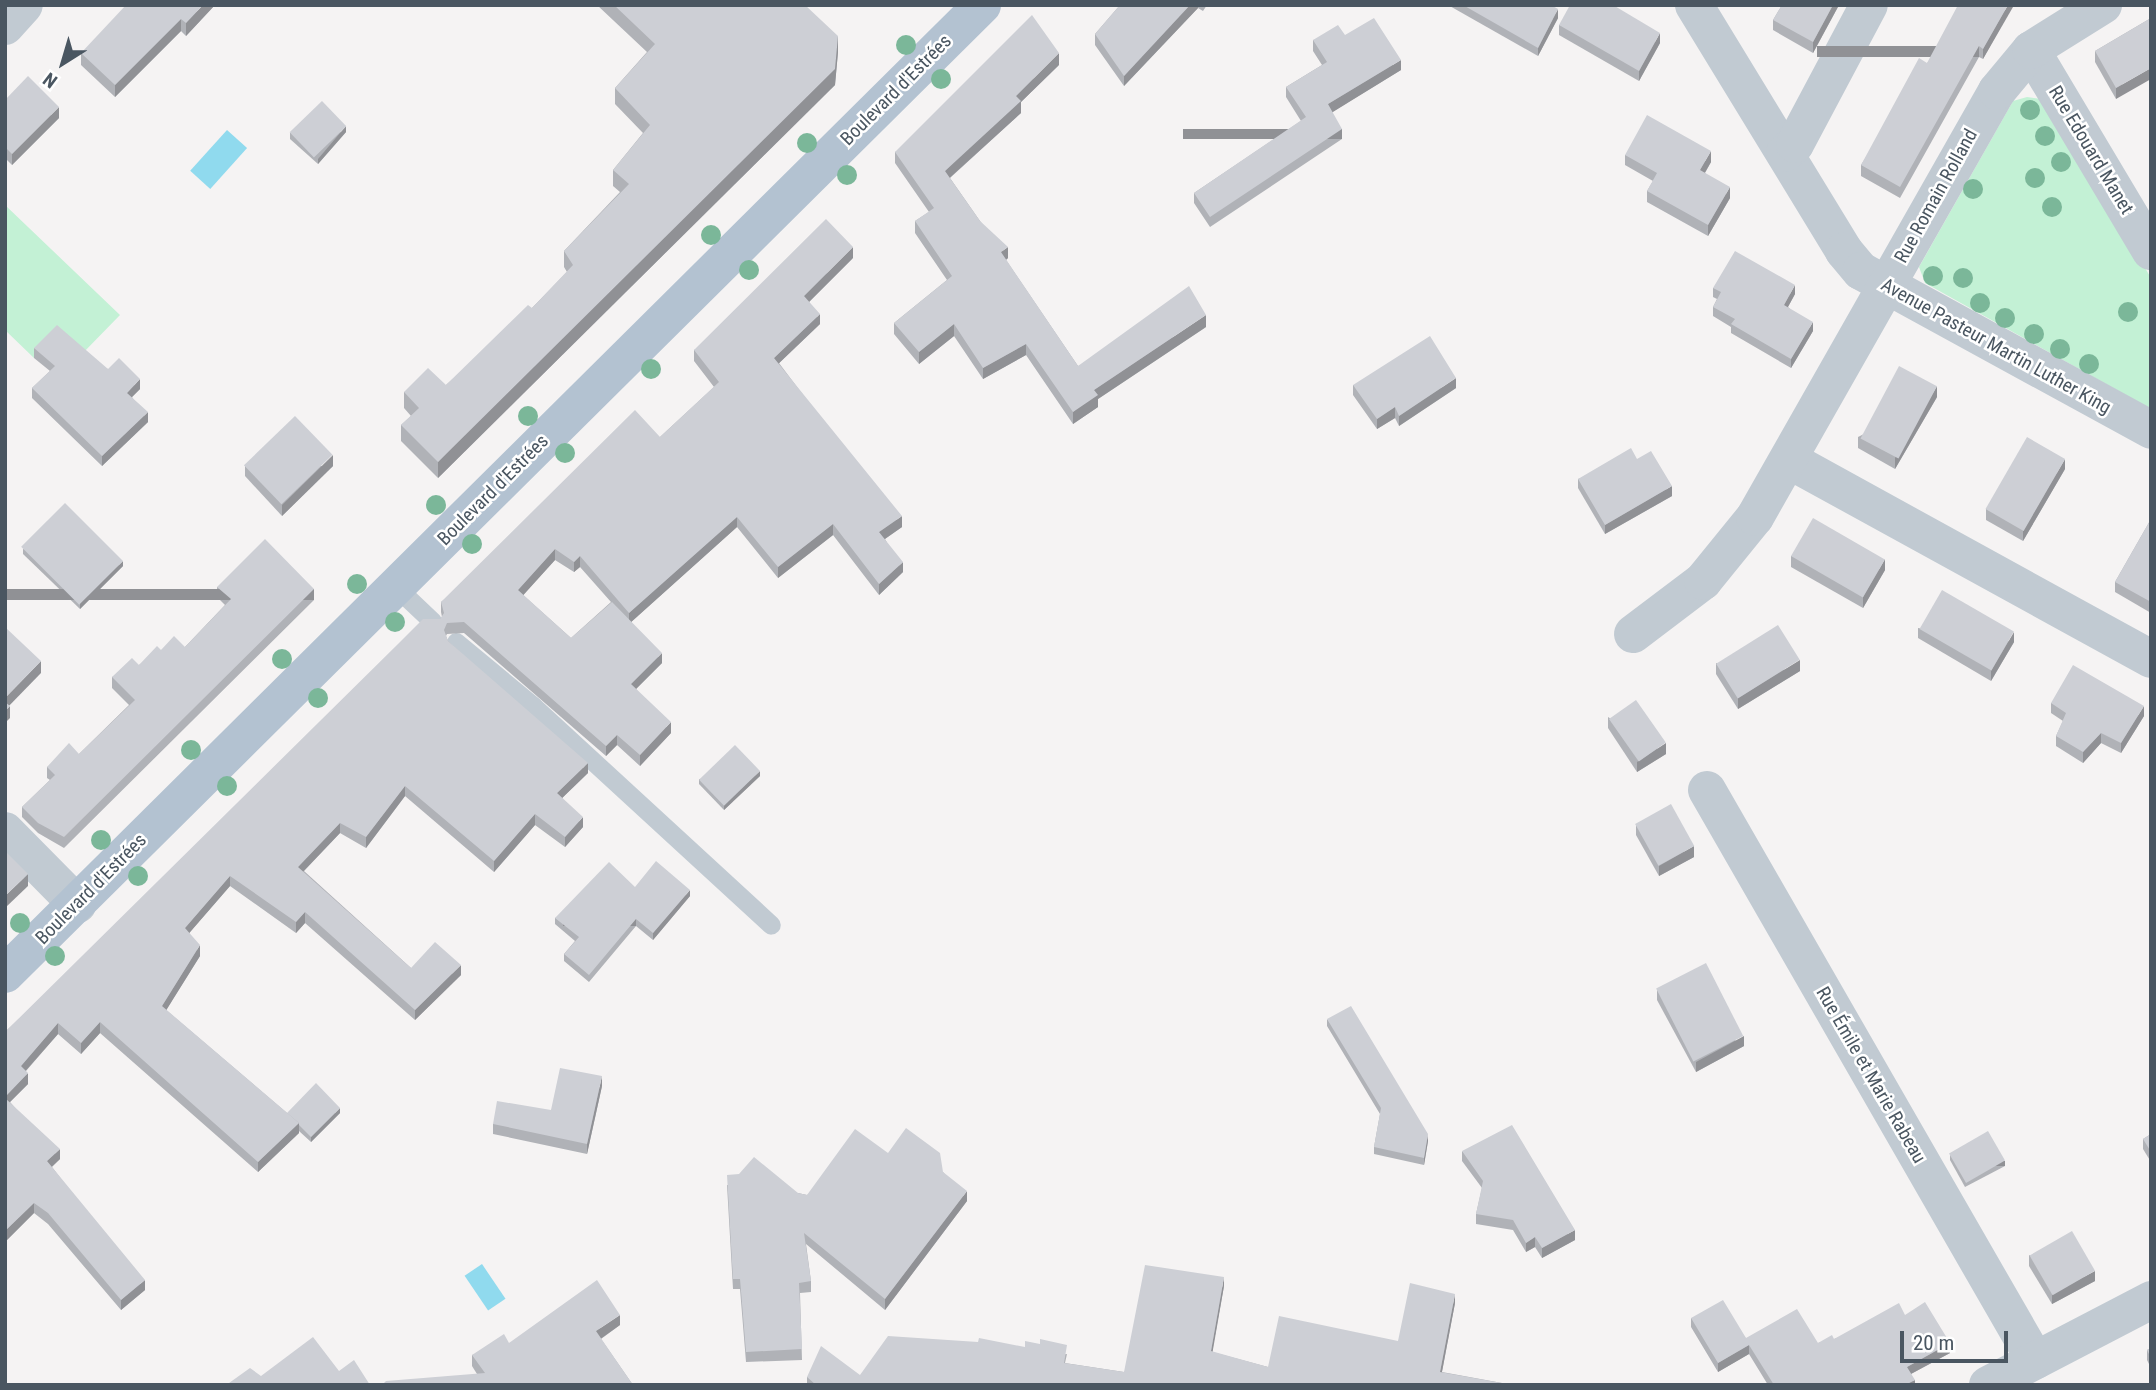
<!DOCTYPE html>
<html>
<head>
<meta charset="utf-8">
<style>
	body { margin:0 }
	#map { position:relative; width:2156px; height:1390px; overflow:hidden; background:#f5f3f3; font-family:"Roboto Condensed",sans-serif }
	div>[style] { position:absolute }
	.green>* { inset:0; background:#c3f1d5 }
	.water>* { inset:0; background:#90daee; transform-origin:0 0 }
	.lane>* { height:19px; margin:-9.5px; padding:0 9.5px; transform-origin:9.5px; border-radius:9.5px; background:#c1cad2 }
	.street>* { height:38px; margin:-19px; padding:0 19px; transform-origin:19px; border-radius:19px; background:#c1cad2 }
	.primary>* { height:38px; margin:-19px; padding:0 19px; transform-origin:19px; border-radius:19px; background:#b3c2d1 }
	.trees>* { width:20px; height:20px; margin:-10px; border-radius:50%; background:#7bb799 }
	.wall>* { inset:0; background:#b0b2b7 }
	.shaded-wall>* { inset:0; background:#909195; transform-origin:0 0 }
	.building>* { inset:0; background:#cdcfd5; transform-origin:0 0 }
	span { translate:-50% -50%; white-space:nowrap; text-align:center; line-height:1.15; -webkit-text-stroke:5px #fff; paint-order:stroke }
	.street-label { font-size:19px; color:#4a5661 }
	.frame { position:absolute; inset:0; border:7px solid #4a5661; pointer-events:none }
	.north { position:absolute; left:28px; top:28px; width:70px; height:70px; -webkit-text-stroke:5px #fff; paint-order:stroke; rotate:217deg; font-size:19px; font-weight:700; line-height:28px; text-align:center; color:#4a5661 }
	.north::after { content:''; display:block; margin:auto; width:24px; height:32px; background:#4a5661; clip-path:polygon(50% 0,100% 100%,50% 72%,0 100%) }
	.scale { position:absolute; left:1900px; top:1331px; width:108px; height:32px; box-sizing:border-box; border:4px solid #4a5661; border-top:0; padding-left:9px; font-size:21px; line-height:24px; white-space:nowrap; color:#4a5661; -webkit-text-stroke:5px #fff; paint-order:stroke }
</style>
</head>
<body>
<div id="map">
	<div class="green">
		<i style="clip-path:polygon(2027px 97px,2041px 99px,2052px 111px,2151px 278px,2151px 409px,1925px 283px,1919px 267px,2013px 101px)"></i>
		<i style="clip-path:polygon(5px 205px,120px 315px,81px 355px,57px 334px,34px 358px,5px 330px)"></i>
	</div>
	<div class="water">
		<i style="left:227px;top:130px;width:27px;height:55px;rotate:42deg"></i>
		<i style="left:482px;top:1264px;width:42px;height:21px;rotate:56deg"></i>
	</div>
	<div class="lane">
		<i style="left:396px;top:587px;width:50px;rotate:43.4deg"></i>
		<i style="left:456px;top:642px;width:100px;rotate:39.7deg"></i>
		<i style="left:533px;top:706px;width:323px;rotate:42.6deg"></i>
	</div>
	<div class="street">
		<i style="left:1694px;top:5px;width:288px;rotate:58.6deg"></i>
		<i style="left:1844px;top:251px;width:26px;rotate:50deg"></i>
		<i style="left:1861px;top:271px;width:331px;rotate:28.7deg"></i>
		<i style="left:5px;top:26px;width:28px;rotate:-48deg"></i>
		<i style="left:2031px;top:50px;width:234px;rotate:59.2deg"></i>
		<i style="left:1785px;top:153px;width:13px;rotate:-42deg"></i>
		<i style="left:1795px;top:144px;width:157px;rotate:-62deg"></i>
		<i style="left:1789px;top:460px;width:413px;rotate:28.8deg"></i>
		<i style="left:1633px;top:634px;width:88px;rotate:-37.1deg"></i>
		<i style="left:1703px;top:581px;width:82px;rotate:-50.9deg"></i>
		<i style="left:1755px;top:517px;width:490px;rotate:-60.4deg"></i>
		<i style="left:1997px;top:91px;width:53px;rotate:-50.3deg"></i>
		<i style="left:2031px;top:50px;width:85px;rotate:-32deg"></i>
		<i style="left:1707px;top:790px;width:658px;rotate:60.08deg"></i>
		<i style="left:5px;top:831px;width:103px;rotate:45.4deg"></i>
		<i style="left:1988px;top:1385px;width:184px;rotate:-27.5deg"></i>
	</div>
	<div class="primary">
		<i style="left:5px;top:974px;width:1376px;rotate:-44.76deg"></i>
	</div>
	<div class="trees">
		<i style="left:906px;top:45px"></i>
		<i style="left:941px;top:79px"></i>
		<i style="left:2030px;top:110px"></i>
		<i style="left:2045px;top:136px"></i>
		<i style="left:807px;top:143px"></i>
		<i style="left:2061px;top:162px"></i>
		<i style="left:847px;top:175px"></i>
		<i style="left:2035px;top:178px"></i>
		<i style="left:1973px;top:189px"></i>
		<i style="left:2052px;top:207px"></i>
		<i style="left:711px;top:235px"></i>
		<i style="left:749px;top:270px"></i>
		<i style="left:1933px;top:276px"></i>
		<i style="left:1963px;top:278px"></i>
		<i style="left:1980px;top:303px"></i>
		<i style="left:2128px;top:312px"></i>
		<i style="left:2005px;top:318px"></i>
		<i style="left:2034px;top:334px"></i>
		<i style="left:2060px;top:349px"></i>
		<i style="left:2089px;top:364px"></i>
		<i style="left:651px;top:369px"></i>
		<i style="left:528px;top:416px"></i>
		<i style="left:565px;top:453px"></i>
		<i style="left:436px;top:505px"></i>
		<i style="left:472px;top:544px"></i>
		<i style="left:357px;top:584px"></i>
		<i style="left:395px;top:622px"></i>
		<i style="left:282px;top:659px"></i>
		<i style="left:318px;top:698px"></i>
		<i style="left:191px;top:750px"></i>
		<i style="left:227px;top:786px"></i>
		<i style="left:101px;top:840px"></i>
		<i style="left:138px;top:876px"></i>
		<i style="left:20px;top:923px"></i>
		<i style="left:55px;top:956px"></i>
	</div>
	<div class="wall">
		<i style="clip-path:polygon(215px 5px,186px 36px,181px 31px,115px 97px,81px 65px,81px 53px)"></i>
		<i style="clip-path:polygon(597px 5px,805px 5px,838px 52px,835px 85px,438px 478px,401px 441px,401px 425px,411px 416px,404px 408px,404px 392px,446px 385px,532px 308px,567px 272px,564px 267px,564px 251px,620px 192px,613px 186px,613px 170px,643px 133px,615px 104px,615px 88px,647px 52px)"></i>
		<i style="clip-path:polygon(1120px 5px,1207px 5px,1203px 11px,1198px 8px,1124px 86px,1095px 45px,1095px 34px)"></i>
		<i style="clip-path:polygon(1448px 5px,1551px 5px,1558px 18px,1538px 56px)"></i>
		<i style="clip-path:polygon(1782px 5px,1839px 5px,1813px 53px,1773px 30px,1773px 20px)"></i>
		<i style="clip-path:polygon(2013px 5px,1983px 59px,1979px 57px,1900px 198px,1861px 176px,1861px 165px,1927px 63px)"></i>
		<i style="clip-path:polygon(2151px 18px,2116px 99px,2095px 62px,2095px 51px)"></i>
		<i style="clip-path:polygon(1559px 25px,1660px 43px,1639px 81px,1559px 35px)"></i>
		<i style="clip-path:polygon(1345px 35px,1401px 70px,1332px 112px,1342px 139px,1210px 227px,1194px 203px,1194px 193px,1301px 121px,1286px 97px,1286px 87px,1322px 65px,1313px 51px,1313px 40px)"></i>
		<i style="clip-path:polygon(1059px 65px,1021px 102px,1021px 113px,950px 178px,980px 221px,1008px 258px,1006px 260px,1078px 366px,1206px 327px,1098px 399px,1098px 407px,1073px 424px,1026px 355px,983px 379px,954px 336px,919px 364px,894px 334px,894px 323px,947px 280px,915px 233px,915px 221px,929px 212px,895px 163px,895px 152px)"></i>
		<i style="clip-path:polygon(5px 100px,59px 118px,12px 165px,5px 158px)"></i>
		<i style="clip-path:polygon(346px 132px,318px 164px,290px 139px,290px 133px)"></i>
		<i style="clip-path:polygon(1625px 155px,1711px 162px,1705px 173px,1730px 198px,1708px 236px,1647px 202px,1647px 191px,1653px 181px,1625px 165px)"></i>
		<i style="clip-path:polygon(evenodd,853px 258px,809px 302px,820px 324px,779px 363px,902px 527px,885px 539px,903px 572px,879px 595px,833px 535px,778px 578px,737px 527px,631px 622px,662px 663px,636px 689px,671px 733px,640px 766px,617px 745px,606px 756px,464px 633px,447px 634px,446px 636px,448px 641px,588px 773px,562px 798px,583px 827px,565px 847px,535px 825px,494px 872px,405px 796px,366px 848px,340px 833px,304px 871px,411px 968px,461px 975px,415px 1020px,305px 923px,296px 933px,230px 886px,189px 933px,200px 956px,166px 1010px,287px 1113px,340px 1113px,311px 1142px,299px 1131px,299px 1133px,258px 1172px,100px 1033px,81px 1054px,58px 1034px,26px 1071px,28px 1084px,10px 1102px,60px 1159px,52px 1167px,145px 1290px,121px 1310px,48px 1224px,34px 1213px,5px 1242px,5px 1032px,440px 619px,442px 617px,441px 612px,441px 602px,660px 437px,714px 387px,694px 361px,694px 350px,853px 258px,555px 560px,574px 572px,580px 567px,611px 602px,571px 638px,523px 595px,555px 560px)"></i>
		<i style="clip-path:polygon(1713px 288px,1795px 294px,1788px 307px,1813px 331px,1791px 368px,1731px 333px,1731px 327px,1713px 316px,1713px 307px,1717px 299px,1713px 297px)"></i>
		<i style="clip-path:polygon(34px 348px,108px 369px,140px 389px,132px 397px,148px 422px,102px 466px,32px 398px,32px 388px,50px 371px,34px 358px)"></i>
		<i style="clip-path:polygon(1353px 385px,1456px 388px,1399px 426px,1395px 418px,1377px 429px,1353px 395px)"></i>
		<i style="clip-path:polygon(1937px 397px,1895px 469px,1858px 448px,1858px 437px)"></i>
		<i style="clip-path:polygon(1637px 459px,1672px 496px,1605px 534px,1578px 488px,1578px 479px)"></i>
		<i style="clip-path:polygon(245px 466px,333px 466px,282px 516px,245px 476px)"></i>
		<i style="clip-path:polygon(2065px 469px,2023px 541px,1986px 520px,1986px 509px)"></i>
		<i style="clip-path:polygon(2151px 519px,2151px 613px,2115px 592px,2115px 582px)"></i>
		<i style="clip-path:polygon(23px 549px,123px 566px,80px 609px,23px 554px)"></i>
		<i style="clip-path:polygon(1791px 556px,1885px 570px,1863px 608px,1791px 567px)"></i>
		<i style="clip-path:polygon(217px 587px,314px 600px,64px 848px,38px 833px,22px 817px,22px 807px,50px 780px,47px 778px,47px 767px,79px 754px,129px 705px,112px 688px,112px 677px,139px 665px,161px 650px,185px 647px,225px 605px,217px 597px)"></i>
		<i style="clip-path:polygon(1918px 628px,2014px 642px,1991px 681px,1918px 638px)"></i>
		<i style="clip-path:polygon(1716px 663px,1800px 671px,1738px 709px,1716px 674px)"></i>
		<i style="clip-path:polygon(2051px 703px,2144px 716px,2121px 753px,2101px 743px,2083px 763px,2056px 746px,2056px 736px,2063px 721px,2051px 713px)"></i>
		<i style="clip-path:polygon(1608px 717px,1666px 754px,1637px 772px,1608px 728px)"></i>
		<i style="clip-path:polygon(760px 776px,724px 810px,699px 784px,699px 779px)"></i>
		<i style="clip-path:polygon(1636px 825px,1694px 857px,1659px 876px,1636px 835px)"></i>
		<i style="clip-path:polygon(635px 887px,690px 896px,653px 940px,636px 926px,589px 982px,564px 961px,564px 954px,575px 941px,555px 924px,555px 918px)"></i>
		<i style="clip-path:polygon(1657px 990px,1744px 1046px,1696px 1072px,1657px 1000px)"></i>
		<i style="clip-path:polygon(1327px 1019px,1428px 1141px,1424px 1165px,1374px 1154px,1374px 1147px,1380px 1114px,1327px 1026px)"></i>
		<i style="clip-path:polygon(602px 1086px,587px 1154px,493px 1134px,493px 1124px,551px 1110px)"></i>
		<i style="clip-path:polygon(2151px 1134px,2151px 1162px,2143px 1149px,2143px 1139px)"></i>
		<i style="clip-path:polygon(1462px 1151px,1575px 1240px,1542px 1258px,1535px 1247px,1526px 1252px,1513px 1230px,1476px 1224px,1476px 1214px,1482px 1188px,1462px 1161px)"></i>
		<i style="clip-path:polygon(888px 1153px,943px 1172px,967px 1201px,885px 1310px,806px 1244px,811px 1281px,811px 1292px,800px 1293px,802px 1360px,746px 1362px,740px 1289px,733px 1289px,727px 1185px,798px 1193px,807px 1195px)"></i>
		<i style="clip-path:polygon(1950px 1155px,2005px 1166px,1965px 1187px,1950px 1160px)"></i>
		<i style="clip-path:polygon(2029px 1255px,2095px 1281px,2052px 1304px,2029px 1266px)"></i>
		<i style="clip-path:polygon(1224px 1286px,1212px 1352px,1268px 1367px,1398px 1341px,1455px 1303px,1442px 1372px,1513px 1385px,807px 1385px,807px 1377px,860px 1375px,1067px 1354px,1065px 1363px,1124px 1372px)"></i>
		<i style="clip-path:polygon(1905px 1315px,1950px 1353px,1911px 1374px,1915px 1385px,1768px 1385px,1749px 1354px,1718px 1372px,1691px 1327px,1691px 1318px,1746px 1338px,1818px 1343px,1834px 1339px)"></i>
		<i style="clip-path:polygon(620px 1325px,601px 1339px,633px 1385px,477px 1374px,472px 1366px,472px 1355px,509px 1343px)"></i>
		<i style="clip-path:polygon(2151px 1348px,2151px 1368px,2147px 1360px,2147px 1350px)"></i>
	</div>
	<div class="shaded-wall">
		<i style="clip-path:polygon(203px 5px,215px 5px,186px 36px,186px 23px)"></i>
		<i style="clip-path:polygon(1190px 5px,1198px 5px,1198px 8px,1124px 86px,1124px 76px)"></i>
		<i style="clip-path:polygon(1833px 5px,1839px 5px,1813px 53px,1813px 42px)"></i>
		<i style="clip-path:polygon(2008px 5px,2013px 5px,2013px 7px,1983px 59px,1983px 49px)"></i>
		<i style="clip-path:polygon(1558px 9px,1558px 18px,1538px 56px,1538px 48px)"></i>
		<i style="clip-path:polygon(181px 19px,181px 31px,115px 97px,115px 85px)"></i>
		<i style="clip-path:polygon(1660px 33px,1660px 43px,1639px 81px,1639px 71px)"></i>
		<i style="clip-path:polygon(838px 36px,838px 52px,835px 85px,438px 478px,438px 462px)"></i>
		<i style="left:1979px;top:46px;width:11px;height:162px;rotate:90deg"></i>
		<i style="clip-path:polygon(1059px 53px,1059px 65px,1021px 102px,1021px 113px,945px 182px,945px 171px,1016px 96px)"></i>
		<i style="clip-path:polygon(1401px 60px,1401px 70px,1328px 115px,1328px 104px)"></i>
		<i style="clip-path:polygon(2151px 68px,2151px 79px,2116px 99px,2116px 88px)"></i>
		<i style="clip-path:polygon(59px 107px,59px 118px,12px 165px,12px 154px)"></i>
		<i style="clip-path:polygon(346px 126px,346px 132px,318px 164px,318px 159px)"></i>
		<i style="left:1342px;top:129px;width:10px;height:159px;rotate:90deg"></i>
		<i style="clip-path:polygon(1711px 151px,1711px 162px,1700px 181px,1700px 170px)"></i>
		<i style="clip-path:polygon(1730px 187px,1730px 198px,1708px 236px,1708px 225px)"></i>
		<i style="clip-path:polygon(853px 247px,853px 258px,804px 307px,804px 296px)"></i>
		<i style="clip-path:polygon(1008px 247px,1008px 258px,1001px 264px,1001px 252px)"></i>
		<i style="clip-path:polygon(1795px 285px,1795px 294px,1784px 314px,1784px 305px)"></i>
		<i style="clip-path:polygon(820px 314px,820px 324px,774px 368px,774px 358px)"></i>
		<i style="clip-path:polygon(1206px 315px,1206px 327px,1098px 399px,1098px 407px,1073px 424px,1073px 412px,1094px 390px)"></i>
		<i style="clip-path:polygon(1813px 322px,1813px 331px,1791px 368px,1791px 359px)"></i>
		<i style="clip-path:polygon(954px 324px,954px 336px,919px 364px,919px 352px)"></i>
		<i style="clip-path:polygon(1026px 344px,1026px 355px,983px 379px,983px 368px)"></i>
		<i style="clip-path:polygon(1456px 378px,1456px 388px,1399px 426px,1399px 416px)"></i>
		<i style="clip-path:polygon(140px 379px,140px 389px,127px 402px,127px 393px)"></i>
		<i style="clip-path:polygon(1937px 386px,1937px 397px,1895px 469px,1895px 458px)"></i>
		<i style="clip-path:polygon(1395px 407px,1395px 418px,1377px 429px,1377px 419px)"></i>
		<i style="clip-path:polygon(148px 412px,148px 422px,102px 466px,102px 456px)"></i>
		<i style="clip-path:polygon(333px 455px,333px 466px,282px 516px,282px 505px)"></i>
		<i style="clip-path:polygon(2065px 459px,2065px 469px,2023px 541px,2023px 531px)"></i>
		<i style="clip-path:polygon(1672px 486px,1672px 496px,1605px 534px,1605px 525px)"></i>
		<i style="clip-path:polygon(902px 516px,902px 527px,879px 543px,879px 532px)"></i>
		<i style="clip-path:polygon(737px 517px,737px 527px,629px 624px,629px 613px)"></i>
		<i style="clip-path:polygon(833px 524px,833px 535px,778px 578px,778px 567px)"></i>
		<i style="clip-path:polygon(555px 549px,555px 560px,518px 601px,518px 590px)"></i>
		<i style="clip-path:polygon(580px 556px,580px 567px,574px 572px,574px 562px)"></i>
		<i style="clip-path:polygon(1885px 559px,1885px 570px,1863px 608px,1863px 597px)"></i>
		<i style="clip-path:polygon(123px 561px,123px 566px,80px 609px,80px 603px)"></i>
		<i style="clip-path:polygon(903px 562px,903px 572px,879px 595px,879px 584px)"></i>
		<i style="left:314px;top:589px;width:11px;height:352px;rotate:90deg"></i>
		<i style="clip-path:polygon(2014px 632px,2014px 642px,1991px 681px,1991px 671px)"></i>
		<i style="clip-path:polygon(662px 653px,662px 663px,631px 694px,631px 684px)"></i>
		<i style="clip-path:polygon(1800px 660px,1800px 671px,1738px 709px,1738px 698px)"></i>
		<i style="clip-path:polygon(41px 661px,41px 673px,5px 710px,5px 698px)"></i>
		<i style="clip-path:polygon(10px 706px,10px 718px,5px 723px,5px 711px)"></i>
		<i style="clip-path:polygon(2144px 706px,2144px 716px,2121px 753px,2121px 743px)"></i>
		<i style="clip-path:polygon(671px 722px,671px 733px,640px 766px,640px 755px)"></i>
		<i style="clip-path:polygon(2101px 733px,2101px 743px,2083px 763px,2083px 752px)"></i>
		<i style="clip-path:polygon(617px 735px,617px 745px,606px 756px,606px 746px)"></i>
		<i style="clip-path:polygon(1666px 743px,1666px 754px,1637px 772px,1637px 762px)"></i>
		<i style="clip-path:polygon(588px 763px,588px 773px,557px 803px,557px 793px)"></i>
		<i style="clip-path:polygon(760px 771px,760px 776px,724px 810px,724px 804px)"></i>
		<i style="clip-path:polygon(405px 786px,405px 796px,366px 848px,366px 837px)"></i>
		<i style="clip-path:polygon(535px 814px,535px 825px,494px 872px,494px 861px)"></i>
		<i style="clip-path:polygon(583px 817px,583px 827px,565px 847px,565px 837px)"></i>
		<i style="clip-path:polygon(340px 823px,340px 833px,298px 877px,298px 867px)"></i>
		<i style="clip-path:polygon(1694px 846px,1694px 857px,1659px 876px,1659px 866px)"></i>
		<i style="clip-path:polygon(28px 874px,28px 886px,5px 908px,5px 896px)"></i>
		<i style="clip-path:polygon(230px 876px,230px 886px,185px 938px,185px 928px)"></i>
		<i style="clip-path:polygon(690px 890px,690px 896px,653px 940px,653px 933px)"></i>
		<i style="clip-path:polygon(305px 912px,305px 923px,296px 933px,296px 922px)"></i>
		<i style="left:636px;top:919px;width:7px;height:73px;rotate:90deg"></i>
		<i style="clip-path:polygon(200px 945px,200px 956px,162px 1017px,162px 1006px)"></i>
		<i style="clip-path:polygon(461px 965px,461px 975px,415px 1020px,415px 1010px)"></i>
		<i style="clip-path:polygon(100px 1022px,100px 1033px,81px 1054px,81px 1043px)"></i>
		<i style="clip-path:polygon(58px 1023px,58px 1034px,21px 1076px,21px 1066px)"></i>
		<i style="clip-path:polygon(1744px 1036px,1744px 1046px,1696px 1072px,1696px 1062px)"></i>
		<i style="clip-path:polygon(28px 1073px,28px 1084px,5px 1107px,5px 1097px)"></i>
		<i style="clip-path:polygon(602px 1076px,602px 1086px,587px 1154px,587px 1144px)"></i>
		<i style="clip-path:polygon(340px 1108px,340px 1113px,311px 1142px,311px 1137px)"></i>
		<i style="clip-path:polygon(299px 1123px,299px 1133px,258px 1172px,258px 1162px)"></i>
		<i style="clip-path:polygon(1428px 1134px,1428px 1141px,1424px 1165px,1424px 1158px)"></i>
		<i style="clip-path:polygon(60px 1149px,60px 1159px,47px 1171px,47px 1161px)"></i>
		<i style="left:2005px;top:1161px;width:5px;height:45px;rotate:90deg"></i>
		<i style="clip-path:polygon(967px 1191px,967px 1201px,885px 1310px,885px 1299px)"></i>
		<i style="clip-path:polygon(34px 1203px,34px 1213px,5px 1242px,5px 1231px)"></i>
		<i style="clip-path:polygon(1575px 1230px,1575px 1240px,1542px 1258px,1542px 1248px)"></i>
		<i style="clip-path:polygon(1535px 1237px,1535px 1247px,1526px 1252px,1526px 1243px)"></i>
		<i style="clip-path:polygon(2095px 1271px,2095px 1281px,2052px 1304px,2052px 1294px)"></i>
		<i style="clip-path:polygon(1224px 1277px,1224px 1286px,1211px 1361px,1211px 1351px)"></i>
		<i style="clip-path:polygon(145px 1280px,145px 1290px,121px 1310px,121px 1300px)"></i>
		<i style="clip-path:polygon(1455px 1294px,1455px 1303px,1440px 1382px,1440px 1372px)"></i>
		<i style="clip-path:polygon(620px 1315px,620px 1325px,596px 1342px,596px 1331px)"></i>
		<i style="clip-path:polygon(1950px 1343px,1950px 1353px,1907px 1376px,1907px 1367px)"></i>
		<i style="clip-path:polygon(1749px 1345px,1749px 1354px,1718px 1372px,1718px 1363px)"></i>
		<i style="clip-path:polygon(1915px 1380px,1915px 1385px,1905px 1385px)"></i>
	</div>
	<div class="building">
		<i style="clip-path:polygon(126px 5px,203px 5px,186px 23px,181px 19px,115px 85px,81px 53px)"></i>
		<i style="clip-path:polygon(614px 5px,805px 5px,838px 36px,835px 69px,438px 462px,401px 425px,419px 408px,404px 392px,428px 368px,446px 385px,528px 305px,532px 308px,573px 265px,564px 251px,629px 184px,613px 170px,650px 125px,615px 88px,655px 44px)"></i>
		<i style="clip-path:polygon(1120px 5px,1190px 5px,1124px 76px,1095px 34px)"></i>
		<i style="clip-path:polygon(1463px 5px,1551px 5px,1558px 9px,1538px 48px)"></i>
		<i style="clip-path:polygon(1570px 5px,1613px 5px,1660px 33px,1639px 71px,1559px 25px)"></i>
		<i style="clip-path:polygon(1782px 5px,1833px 5px,1813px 42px,1773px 20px)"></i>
		<i style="clip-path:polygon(1958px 5px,2008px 5px,1983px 49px,1979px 46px,1900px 187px,1861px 165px,1919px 58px,1927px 63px)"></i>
		<i style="clip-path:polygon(1032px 15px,1059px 53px,1016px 96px,1021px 101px,945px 171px,980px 221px,1008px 247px,1001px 252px,1078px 366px,1189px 286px,1206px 315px,1094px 390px,1098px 395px,1073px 412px,1026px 344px,983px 368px,954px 324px,919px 352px,894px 323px,952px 276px,915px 221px,934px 208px,895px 152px)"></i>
		<i style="clip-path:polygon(1374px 18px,1401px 60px,1328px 104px,1342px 129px,1210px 217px,1194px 193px,1306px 117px,1286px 87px,1327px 62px,1313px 40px,1338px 25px,1345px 35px)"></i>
		<i style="clip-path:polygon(2151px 18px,2151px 68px,2116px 88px,2095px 51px)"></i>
		<i style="clip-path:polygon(28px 76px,59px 107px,12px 154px,5px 147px,5px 100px)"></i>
		<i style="left:322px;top:101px;width:35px;height:45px;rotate:46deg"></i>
		<i style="clip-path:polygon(1647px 115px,1711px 151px,1700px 170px,1730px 187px,1708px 225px,1647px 191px,1657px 173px,1625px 155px)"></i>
		<i style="clip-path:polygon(826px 219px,853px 247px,804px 296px,820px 314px,774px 358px,902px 516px,879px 532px,903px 562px,879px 584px,833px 524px,778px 567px,737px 517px,629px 613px,580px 556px,574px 562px,555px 549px,518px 590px,571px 638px,612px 602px,662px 653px,631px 684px,671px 722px,640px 755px,617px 735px,606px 746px,464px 622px,447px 623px,444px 630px,448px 641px,588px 763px,557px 793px,583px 817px,565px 837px,535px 814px,494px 861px,405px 786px,366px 837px,340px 823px,298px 867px,411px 968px,435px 942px,461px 965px,415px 1010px,305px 912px,296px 922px,230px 876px,185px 928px,200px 945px,162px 1006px,299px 1123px,258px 1162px,100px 1022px,81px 1043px,58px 1023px,21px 1066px,28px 1073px,5px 1097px,5px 1032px,398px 644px,423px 619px,440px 619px,444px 613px,441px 602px,635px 410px,660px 437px,719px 382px,694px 350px)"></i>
		<i style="clip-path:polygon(1735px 251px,1795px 285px,1784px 305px,1813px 322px,1791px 359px,1731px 324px,1735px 319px,1713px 307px,1721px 292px,1713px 288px)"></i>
		<i style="clip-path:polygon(57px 325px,108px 369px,119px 358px,140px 379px,127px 393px,148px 412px,102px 456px,32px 388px,55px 366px,34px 348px)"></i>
		<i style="clip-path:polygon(1430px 336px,1456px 378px,1399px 416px,1395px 407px,1377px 419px,1353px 385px)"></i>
		<i style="left:1899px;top:366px;width:43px;height:82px;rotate:28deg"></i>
		<i style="left:295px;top:416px;width:54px;height:71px;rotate:46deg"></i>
		<i style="left:2027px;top:437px;width:44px;height:83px;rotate:30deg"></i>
		<i style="clip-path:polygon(1631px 448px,1637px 459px,1651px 451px,1672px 486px,1605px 525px,1578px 479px)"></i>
		<i style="left:65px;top:503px;width:82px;height:62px;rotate:45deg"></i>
		<i style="left:1813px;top:518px;width:83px;height:44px;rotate:30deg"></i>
		<i style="clip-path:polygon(2151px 519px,2151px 602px,2115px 582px)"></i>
		<i style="clip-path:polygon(265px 539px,314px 589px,64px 837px,38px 823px,22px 807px,55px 775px,47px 767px,69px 743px,79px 754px,135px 700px,112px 677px,132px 658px,139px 665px,157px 646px,161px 650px,174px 636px,185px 647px,231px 599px,217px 587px)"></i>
		<i style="left:1942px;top:590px;width:83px;height:45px;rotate:30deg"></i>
		<i style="left:1778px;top:625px;width:41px;height:73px;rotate:58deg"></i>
		<i style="clip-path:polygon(5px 627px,41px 661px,5px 698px)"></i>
		<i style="clip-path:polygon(2073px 665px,2144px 706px,2121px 743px,2101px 733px,2083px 752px,2056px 736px,2066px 713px,2051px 703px)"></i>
		<i style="left:1636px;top:700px;width:52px;height:33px;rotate:55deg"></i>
		<i style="clip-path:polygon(5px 702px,10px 706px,5px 711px)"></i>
		<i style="left:735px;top:745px;width:36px;height:50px;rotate:46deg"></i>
		<i style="left:1671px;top:804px;width:48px;height:41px;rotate:61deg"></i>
		<i style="clip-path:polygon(5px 851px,28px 874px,5px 896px)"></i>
		<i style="clip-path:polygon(656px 861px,690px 890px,653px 933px,636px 919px,589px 975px,564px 954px,579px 937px,555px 918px,609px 862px,635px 887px)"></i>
		<i style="left:1706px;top:963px;width:82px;height:56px;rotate:63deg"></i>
		<i style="clip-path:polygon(1351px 1006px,1428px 1134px,1424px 1158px,1374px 1147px,1381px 1108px,1327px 1019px)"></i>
		<i style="clip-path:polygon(560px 1068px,602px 1076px,587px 1144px,493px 1124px,497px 1101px,551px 1110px)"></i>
		<i style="clip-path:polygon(316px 1083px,340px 1108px,311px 1137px,299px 1125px,299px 1123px,287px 1113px)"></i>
		<i style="clip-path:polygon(5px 1098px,60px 1149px,47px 1161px,145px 1280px,121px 1300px,48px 1213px,34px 1203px,5px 1231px)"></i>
		<i style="clip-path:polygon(1512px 1125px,1575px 1230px,1542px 1248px,1535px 1237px,1526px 1243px,1513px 1220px,1476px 1214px,1483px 1181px,1462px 1151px)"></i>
		<i style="clip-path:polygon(906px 1128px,940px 1153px,943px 1172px,967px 1191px,885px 1299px,804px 1233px,811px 1281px,799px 1283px,802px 1349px,746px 1352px,740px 1279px,733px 1279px,727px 1175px,739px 1174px,754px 1157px,798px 1193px,807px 1195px,855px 1129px,888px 1153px)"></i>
		<i style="left:1988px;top:1131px;width:34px;height:45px;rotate:60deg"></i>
		<i style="clip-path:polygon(2151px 1134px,2151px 1152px,2143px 1139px)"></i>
		<i style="left:2072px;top:1231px;width:46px;height:49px;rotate:60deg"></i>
		<i style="clip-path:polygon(1145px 1265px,1224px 1277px,1211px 1351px,1268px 1367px,1279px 1316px,1398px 1341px,1410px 1283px,1455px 1294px,1440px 1372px,1513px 1385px,816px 1385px,807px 1377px,821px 1346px,860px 1375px,888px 1336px,978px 1342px,979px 1338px,1025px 1347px,1025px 1341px,1040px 1344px,1040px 1339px,1067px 1345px,1064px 1363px,1124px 1372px)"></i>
		<i style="clip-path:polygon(597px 1280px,620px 1315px,596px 1331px,633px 1385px,382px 1385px,386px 1381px,485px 1373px,472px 1355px,504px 1334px,509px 1343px)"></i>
		<i style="clip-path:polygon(1723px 1300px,1746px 1338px,1797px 1309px,1818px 1343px,1832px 1335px,1834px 1339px,1899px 1303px,1905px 1315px,1925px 1302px,1950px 1343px,1907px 1367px,1915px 1380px,1905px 1385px,1774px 1385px,1749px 1345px,1718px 1363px,1691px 1318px)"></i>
		<i style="clip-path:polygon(313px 1337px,339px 1371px,354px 1360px,370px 1385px,230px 1385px,229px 1383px,250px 1368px,261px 1376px)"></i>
		<i style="clip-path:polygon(2151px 1348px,2151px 1358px,2147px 1350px)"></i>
	</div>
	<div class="street-label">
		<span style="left:896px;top:90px;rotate:-45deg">Boulevard d'Estrées</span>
		<span style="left:2091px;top:150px;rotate:59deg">Rue Edouard Manet</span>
		<span style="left:1936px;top:196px;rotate:-61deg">Rue Romain Rolland</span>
		<span style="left:1996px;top:346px;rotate:29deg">Avenue Pasteur Martin Luther King</span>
		<span style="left:493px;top:490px;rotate:-45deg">Boulevard d'Estrées</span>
		<span style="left:91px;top:889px;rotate:-45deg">Boulevard d'Estrées</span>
		<span style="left:1871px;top:1075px;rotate:60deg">Rue Émile et Marie Rabeau</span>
	</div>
	<div class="frame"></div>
	<div class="north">N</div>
	<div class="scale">20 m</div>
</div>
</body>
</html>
